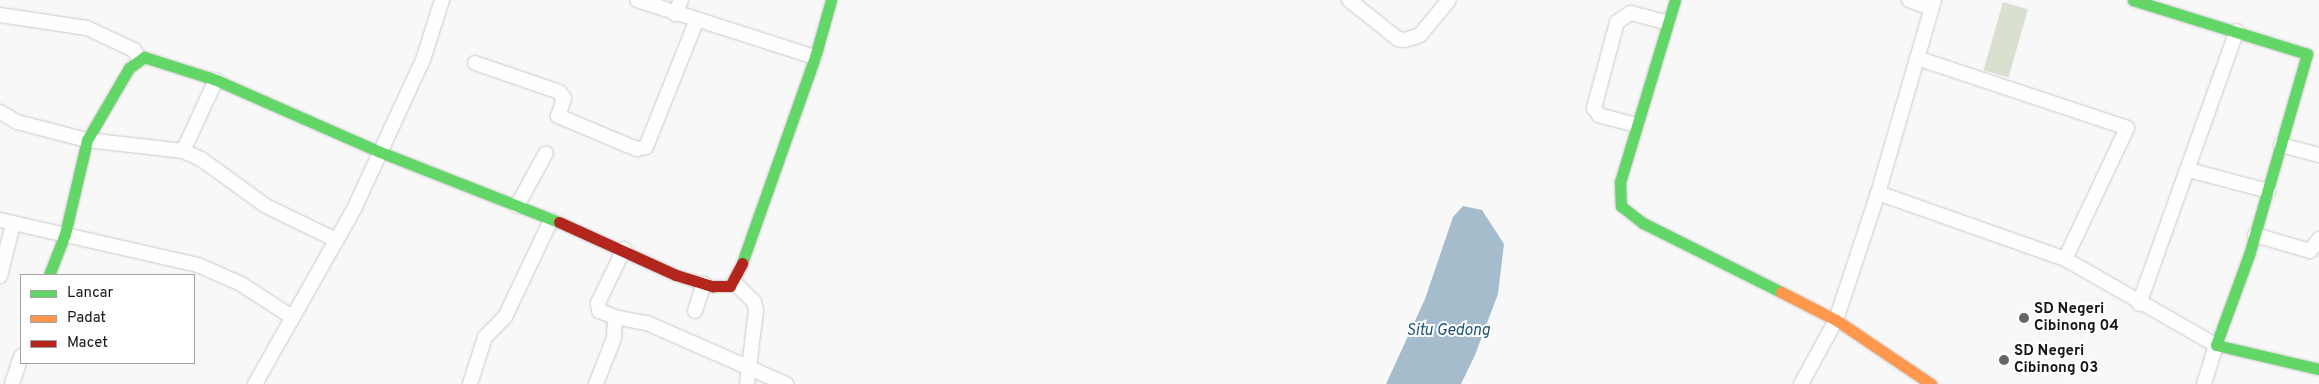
<!DOCTYPE html>
<html>
<head>
<meta charset="utf-8">
<style>
	body { margin:0 }
	#map { position:relative; width:2319px; height:384px; overflow:hidden; background:#f8f8f8; font-family:Overpass,sans-serif }
	div>[style] { position:absolute }
	.green>* { inset:0; background:#d9e0cf; transform-origin:0 0 }
	.water>* { inset:0; background:#a5bccd }
	.roads { filter:drop-shadow(0 0 1px #cacacb) drop-shadow(0 0 1px #cacacb) }
	.street>* { height:14px; margin:-7px; padding:0 7px; transform-origin:7px; border-radius:7px; background:#fefefe }
	.fast>* { height:11px; margin:-5.5px; padding:0 5.5px; transform-origin:5.5px; border-radius:5.5px; background:#63d668 }
	.slow>* { height:11px; margin:-5.5px; padding:0 5.5px; transform-origin:5.5px; border-radius:5.5px; background:#ff974d }
	.jam>* { height:11px; margin:-5.5px; padding:0 5.5px; transform-origin:5.5px; border-radius:5.5px; background:#b3261e }
	.dots>* { width:14px; height:14px; translate:-50% -50%; box-sizing:border-box; border:2px solid #fff; border-radius:50% }
	span { translate:-50% -50%; white-space:nowrap; text-align:center; line-height:1.15; -webkit-text-stroke:4px #fff; paint-order:stroke }
	.poi-label { font-size:15px; color:#161616; font-weight:700 }
	.left { translate:0 -50%; text-align:left }
	.water-label { font-size:16px; color:#1a5374; font-style:italic }
	.legend { position:absolute; left:20px; top:274px; width:175px; height:90px; box-sizing:border-box; background:#fff; border:1px solid #a2a2a2; margin:0; padding:6px 9px; list-style:none; font-size:15px; color:#161616 }
	.legend li { display:flex; align-items:center; gap:10px; height:25px }
	.legend b { width:25px; border:1px solid #a2a2a2 }
</style>
</head>
<body>
<div id="map">
	<div class="green">
		<i style="left:2003px;top:2px;width:26px;height:71px;rotate:16deg"></i>
	</div>
	<div class="water">
		<i style="clip-path:polygon(1463px 206px,1482px 210px,1504px 244px,1498px 294px,1475px 355px,1461px 384px,1386px 384px,1425px 299px,1453px 217px)"></i>
	</div>
	<div class="roads">
		<div class="street">
			<i style="left:637px;top:0;width:187px;rotate:17.8deg"></i>
			<i style="left:1349px;top:0;width:63px;rotate:38.5deg"></i>
			<i style="left:1398px;top:39px;width:7px;rotate:8deg"></i>
			<i style="left:1405px;top:40px;width:16px;rotate:-18deg"></i>
			<i style="left:1420px;top:35px;width:45px;rotate:-50.4deg"></i>
			<i style="left:1909px;top:0;width:23px;rotate:20deg"></i>
			<i style="left:675px;top:14px;width:15px;rotate:-67deg"></i>
			<i style="left:0;top:15px;width:88px;rotate:8.5deg"></i>
			<i style="left:87px;top:28px;width:52px;rotate:25.1deg"></i>
			<i style="left:134px;top:50px;width:9px;rotate:58deg"></i>
			<i style="left:1917px;top:58px;width:221px;rotate:18.4deg"></i>
			<i style="left:2127px;top:128px;width:145px;rotate:115.3deg"></i>
			<i style="left:475px;top:63px;width:89px;rotate:19deg"></i>
			<i style="left:559px;top:92px;width:8px;rotate:50deg"></i>
			<i style="left:564px;top:98px;width:19px;rotate:108deg"></i>
			<i style="left:558px;top:116px;width:86px;rotate:22.7deg"></i>
			<i style="left:637px;top:149px;width:9px;rotate:-13deg"></i>
			<i style="left:646px;top:147px;width:135px;rotate:-68.2deg"></i>
			<i style="left:0;top:112px;width:20px;rotate:30deg"></i>
			<i style="left:17px;top:122px;width:72px;rotate:14.4deg"></i>
			<i style="left:87px;top:140px;width:97px;rotate:6.5deg"></i>
			<i style="left:183px;top:151px;width:20px;rotate:24deg"></i>
			<i style="left:201px;top:159px;width:80px;rotate:35.9deg"></i>
			<i style="left:266px;top:206px;width:78px;rotate:25.9deg"></i>
			<i style="left:1636px;top:125px;width:38px;rotate:-165deg"></i>
			<i style="left:1599px;top:115px;width:9px;rotate:-126deg"></i>
			<i style="left:1594px;top:108px;width:89px;rotate:-75deg"></i>
			<i style="left:1617px;top:22px;width:17px;rotate:-33deg"></i>
			<i style="left:1631px;top:13px;width:38px;rotate:15deg"></i>
			<i style="left:2281px;top:145px;width:39px;rotate:15deg"></i>
			<i style="left:183px;top:151px;width:78px;rotate:-65.1deg"></i>
			<i style="left:2189px;top:170px;width:82px;rotate:14.9deg"></i>
			<i style="left:1878px;top:193px;width:198px;rotate:19.4deg"></i>
			<i style="left:2065px;top:259px;width:174px;rotate:29.7deg"></i>
			<i style="left:2216px;top:345px;width:41px;rotate:107.1deg"></i>
			<i style="left:517px;top:206px;width:60px;rotate:-61.3deg"></i>
			<i style="left:0;top:220px;width:203px;rotate:12.8deg"></i>
			<i style="left:198px;top:265px;width:47px;rotate:23.8deg"></i>
			<i style="left:241px;top:284px;width:61px;rotate:32.9deg"></i>
			<i style="left:2255px;top:235px;width:57px;rotate:16.2deg"></i>
			<i style="left:2310px;top:251px;width:15px;rotate:-53deg"></i>
			<i style="left:0;top:276px;width:54px;rotate:-76deg"></i>
			<i style="left:734px;top:282px;width:28px;rotate:45deg"></i>
			<i style="left:754px;top:302px;width:8px;rotate:76deg"></i>
			<i style="left:756px;top:310px;width:75px;rotate:96.9deg"></i>
			<i style="left:2139px;top:304px;width:290px;rotate:-70.3deg"></i>
			<i style="left:695px;top:311px;width:29px;rotate:-72deg"></i>
			<i style="left:615px;top:317px;width:33px;rotate:11deg"></i>
			<i style="left:647px;top:323px;width:152px;rotate:23.7deg"></i>
			<i style="left:12px;top:384px;width:29px;rotate:-72deg"></i>
			<i style="left:255px;top:384px;width:201px;rotate:-60.5deg"></i>
			<i style="left:354px;top:209px;width:164px;rotate:-65.2deg"></i>
			<i style="left:423px;top:60px;width:63px;rotate:-72.4deg"></i>
			<i style="left:470px;top:384px;width:49px;rotate:-72.3deg"></i>
			<i style="left:485px;top:337px;width:28px;rotate:-45deg"></i>
			<i style="left:505px;top:317px;width:107px;rotate:-64.6deg"></i>
			<i style="left:596px;top:384px;width:49px;rotate:-68.6deg"></i>
			<i style="left:614px;top:338px;width:21px;rotate:-87deg"></i>
			<i style="left:615px;top:317px;width:17px;rotate:-159deg"></i>
			<i style="left:599px;top:311px;width:8px;rotate:-97deg"></i>
			<i style="left:598px;top:303px;width:60px;rotate:-64.3deg"></i>
			<i style="left:1801px;top:384px;width:73px;rotate:-61.3deg"></i>
			<i style="left:1836px;top:320px;width:134px;rotate:-71.7deg"></i>
			<i style="left:1878px;top:193px;width:201px;rotate:-73.8deg"></i>
		</div>
		<div class="fast">
			<i style="left:1675px;top:0;width:190px;rotate:106.8deg"></i>
			<i style="left:1620px;top:182px;width:24px;rotate:88deg"></i>
			<i style="left:1621px;top:206px;width:28px;rotate:38deg"></i>
			<i style="left:1643px;top:223px;width:154px;rotate:26.6deg"></i>
			<i style="left:2133px;top:0;width:182px;rotate:17.2deg"></i>
			<i style="left:2307px;top:54px;width:206px;rotate:106.1deg"></i>
			<i style="left:2250px;top:252px;width:99px;rotate:110.1deg"></i>
			<i style="left:2216px;top:345px;width:106px;rotate:13.1deg"></i>
			<i style="left:742px;top:263px;width:219px;rotate:-70.5deg"></i>
			<i style="left:815px;top:57px;width:59px;rotate:-74.3deg"></i>
			<i style="left:49px;top:275px;width:44px;rotate:-68.7deg"></i>
			<i style="left:65px;top:234px;width:97px;rotate:-76.8deg"></i>
			<i style="left:87px;top:140px;width:83px;rotate:-59.7deg"></i>
			<i style="left:129px;top:68px;width:19px;rotate:-36deg"></i>
			<i style="left:144px;top:57px;width:76px;rotate:17.7deg"></i>
			<i style="left:216px;top:80px;width:179px;rotate:23.7deg"></i>
			<i style="left:380px;top:152px;width:192px;rotate:21.4deg"></i>
		</div>
		<div class="slow">
			<i style="left:1781px;top:292px;width:62px;rotate:27deg"></i>
			<i style="left:1836px;top:320px;width:115px;rotate:34deg"></i>
		</div>
		<div class="jam">
			<i style="left:559px;top:222px;width:128px;rotate:24.4deg"></i>
			<i style="left:676px;top:275px;width:39px;rotate:17deg"></i>
			<i style="left:713px;top:286px;width:17px"></i>
			<i style="left:730px;top:286px;width:26px;rotate:-62deg"></i>
		</div>
	</div>
	<div class="dots">
		<i style="left:2024px;top:318px;background:#656565"></i>
		<i style="left:2004px;top:360px;background:#656565"></i>
	</div>
	<div class="poi-label">
		<span class="left" style="left:2034px;top:318px">SD Negeri<br>Cibinong 04</span>
		<span class="left" style="left:2014px;top:360px">SD Negeri<br>Cibinong 03</span>
	</div>
	<div class="water-label">
		<span style="left:1448px;top:331px">Situ Gedong</span>
	</div>
	<ul class="legend">
	<li><b style="height:6px;background:#63d668"></b>Lancar</li>
	<li><b style="height:6px;background:#ff974d"></b>Padat</li>
	<li><b style="height:6px;background:#b3261e"></b>Macet</li>
	</ul>
</div>
</body>
</html>
